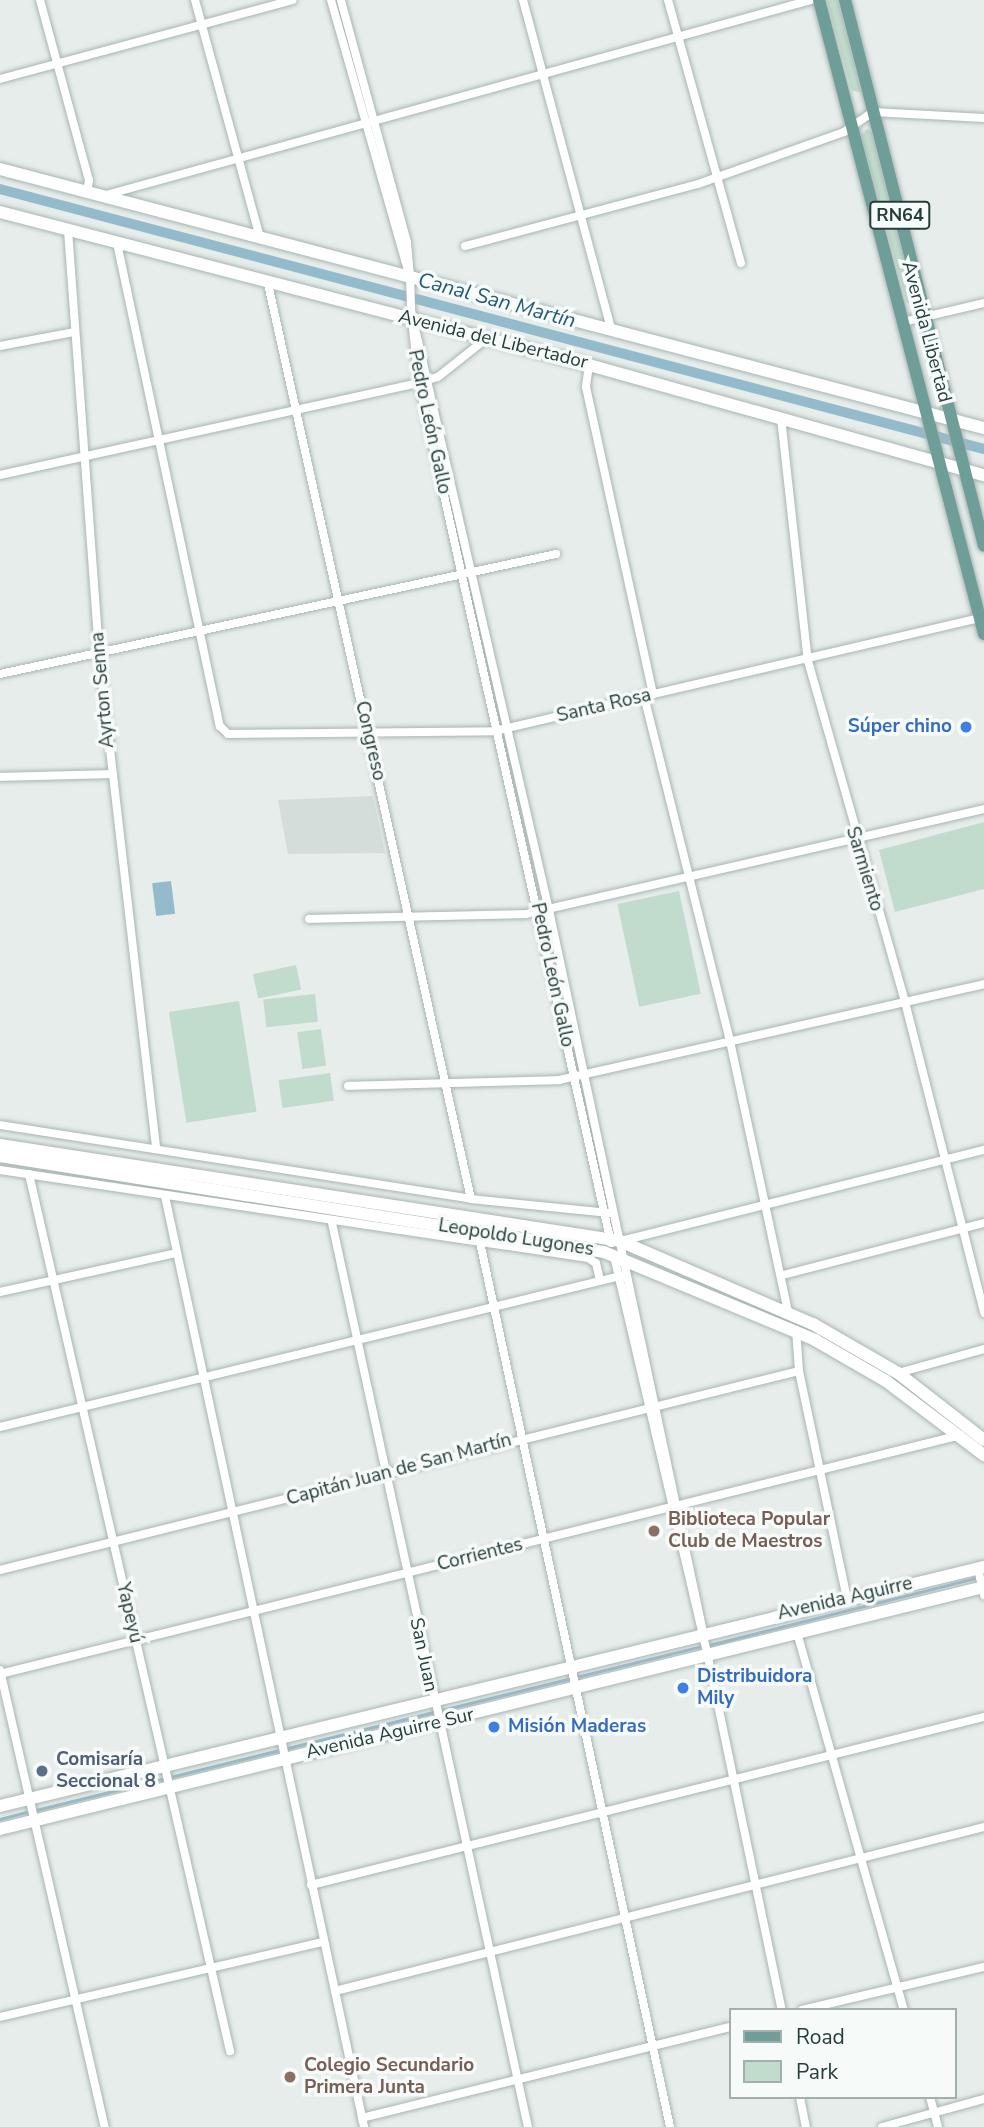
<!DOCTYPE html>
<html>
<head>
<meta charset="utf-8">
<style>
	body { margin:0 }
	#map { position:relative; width:984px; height:2127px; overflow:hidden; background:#e6edeb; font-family:"Nunito Sans",sans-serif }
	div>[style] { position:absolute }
	.built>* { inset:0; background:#d4ddda }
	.green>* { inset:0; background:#c1dccc; transform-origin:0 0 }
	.water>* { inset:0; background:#94bbcc; transform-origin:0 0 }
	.stream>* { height:2.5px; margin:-1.25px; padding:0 1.25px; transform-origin:1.25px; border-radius:1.25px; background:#94bbcc }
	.canal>* { height:10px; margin:-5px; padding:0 5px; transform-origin:5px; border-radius:5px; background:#94bbcc }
	.roads { filter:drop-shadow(0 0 2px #a9b5b3) drop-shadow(0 0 2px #a9b5b3) }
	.street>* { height:8px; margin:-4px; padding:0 4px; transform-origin:4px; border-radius:4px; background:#fff }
	.secondary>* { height:12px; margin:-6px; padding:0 6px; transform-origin:6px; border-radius:6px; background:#fff }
	.primary>* { height:12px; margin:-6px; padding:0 6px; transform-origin:6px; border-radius:6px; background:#6f9e99 }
	.dots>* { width:19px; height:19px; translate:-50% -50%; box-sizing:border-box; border:4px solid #f6faf9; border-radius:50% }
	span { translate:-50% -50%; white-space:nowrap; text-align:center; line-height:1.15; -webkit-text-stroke:7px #f6faf9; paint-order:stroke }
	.shield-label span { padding:2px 5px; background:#f6faf9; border:2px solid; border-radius:5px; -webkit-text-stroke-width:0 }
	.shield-label { font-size:18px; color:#263e3b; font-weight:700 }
	.street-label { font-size:19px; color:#263e3b }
	.shop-label { font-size:19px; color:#366cbe; font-weight:700 }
	.right { translate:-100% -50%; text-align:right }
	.left { translate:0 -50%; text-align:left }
	.education-label { font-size:19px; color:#785e54; font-weight:700 }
	.service-label { font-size:19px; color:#4e5e75; font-weight:700 }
	.water-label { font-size:21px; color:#255b75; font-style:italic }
	.legend { position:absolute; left:729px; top:2008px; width:228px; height:91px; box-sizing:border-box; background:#f6faf9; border:2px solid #a3afad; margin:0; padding:9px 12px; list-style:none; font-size:21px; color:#263e3b }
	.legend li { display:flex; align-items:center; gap:14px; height:35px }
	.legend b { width:35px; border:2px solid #a3afad }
</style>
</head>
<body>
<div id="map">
	<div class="built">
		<i style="clip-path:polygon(373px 796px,385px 853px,288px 854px,278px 800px)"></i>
	</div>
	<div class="green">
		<i style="clip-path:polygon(827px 0,838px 0,861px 92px,852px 91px)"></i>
		<i style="clip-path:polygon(867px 129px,871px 131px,917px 304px,907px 303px,861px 135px)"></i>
		<i style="clip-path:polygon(984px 822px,984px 889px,895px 912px,879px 850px)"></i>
		<i style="left:679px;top:891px;width:105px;height:63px;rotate:78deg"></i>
		<i style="left:296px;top:965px;width:25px;height:44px;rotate:78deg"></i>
		<i style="left:315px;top:994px;width:28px;height:52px;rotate:84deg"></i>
		<i style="left:239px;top:1001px;width:112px;height:71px;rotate:81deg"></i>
		<i style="left:321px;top:1029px;width:37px;height:24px;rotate:82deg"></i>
		<i style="left:330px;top:1073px;width:28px;height:52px;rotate:82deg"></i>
	</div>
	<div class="water">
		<i style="left:171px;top:881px;width:33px;height:19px;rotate:83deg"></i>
	</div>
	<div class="stream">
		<i style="left:709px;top:1645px;width:284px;rotate:-14.1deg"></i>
		<i style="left:36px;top:1810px;width:686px;rotate:-13.83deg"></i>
		<i style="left:0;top:1819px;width:30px;rotate:-15deg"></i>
	</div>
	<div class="canal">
		<i style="left:0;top:189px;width:1018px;rotate:14.8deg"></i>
	</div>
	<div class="roads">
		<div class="street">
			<i style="left:40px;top:0;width:187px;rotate:74.8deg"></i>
			<i style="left:89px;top:180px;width:13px;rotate:99deg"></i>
			<i style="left:195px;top:0;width:246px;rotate:74.7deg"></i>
			<i style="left:331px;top:0;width:288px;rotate:74.1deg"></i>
			<i style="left:410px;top:277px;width:35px;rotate:-95deg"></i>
			<i style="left:407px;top:242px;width:251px;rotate:-105.3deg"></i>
			<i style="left:523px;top:0;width:341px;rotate:75deg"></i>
			<i style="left:668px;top:0;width:273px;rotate:74.5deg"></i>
			<i style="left:0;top:79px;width:303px;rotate:-15.1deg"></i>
			<i style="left:106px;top:195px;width:731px;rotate:-15.46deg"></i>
			<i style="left:68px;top:230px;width:425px;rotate:85.8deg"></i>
			<i style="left:99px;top:654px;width:498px;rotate:83.4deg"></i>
			<i style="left:117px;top:243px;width:494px;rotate:78deg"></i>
			<i style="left:220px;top:726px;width:11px;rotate:45deg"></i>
			<i style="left:228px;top:734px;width:267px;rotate:-0.6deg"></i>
			<i style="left:495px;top:731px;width:502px;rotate:-13.12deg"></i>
			<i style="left:465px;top:246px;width:241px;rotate:-14.9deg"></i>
			<i style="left:698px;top:184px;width:155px;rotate:-19.6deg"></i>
			<i style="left:844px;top:132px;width:35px;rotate:-35deg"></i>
			<i style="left:873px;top:112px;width:111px;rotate:3.1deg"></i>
			<i style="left:410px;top:277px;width:34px;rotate:88deg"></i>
			<i style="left:268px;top:284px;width:937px;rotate:77.49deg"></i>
			<i style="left:903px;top:322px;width:83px;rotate:-13.2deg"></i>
			<i style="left:0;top:346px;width:75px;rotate:-10.7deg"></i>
			<i style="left:589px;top:365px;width:22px;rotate:98deg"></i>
			<i style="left:586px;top:387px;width:314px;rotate:77.7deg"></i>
			<i style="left:781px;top:418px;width:244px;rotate:83.7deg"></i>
			<i style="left:808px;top:661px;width:355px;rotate:74.1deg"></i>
			<i style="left:905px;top:1002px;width:321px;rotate:75.7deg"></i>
			<i style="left:0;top:475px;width:429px;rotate:-12.4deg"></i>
			<i style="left:419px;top:383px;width:20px;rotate:-18deg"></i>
			<i style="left:438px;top:377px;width:63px;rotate:-38.5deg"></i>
			<i style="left:0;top:674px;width:569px;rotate:-12.18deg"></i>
			<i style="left:644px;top:696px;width:356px;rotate:76deg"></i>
			<i style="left:730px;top:1041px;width:276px;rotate:77.9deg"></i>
			<i style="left:0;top:777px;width:111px;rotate:-1.5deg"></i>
			<i style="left:309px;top:919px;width:217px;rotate:-1.3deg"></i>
			<i style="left:526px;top:914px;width:470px;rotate:-12.9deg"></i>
			<i style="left:348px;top:1086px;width:211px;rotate:-1.6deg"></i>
			<i style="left:559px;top:1080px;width:436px;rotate:-12.7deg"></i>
			<i style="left:0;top:1125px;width:477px;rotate:8.9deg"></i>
			<i style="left:471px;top:1199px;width:139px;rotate:5.8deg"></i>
			<i style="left:0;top:1170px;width:595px;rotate:8.51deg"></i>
			<i style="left:588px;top:1258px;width:9px;rotate:32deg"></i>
			<i style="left:596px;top:1263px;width:17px;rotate:77deg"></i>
			<i style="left:29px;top:1174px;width:900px;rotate:77.09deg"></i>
			<i style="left:165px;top:1196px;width:952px;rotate:77.93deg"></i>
			<i style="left:332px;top:1223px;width:925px;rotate:77.77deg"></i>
			<i style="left:621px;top:1241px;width:374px;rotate:-14.1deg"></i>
			<i style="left:480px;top:1242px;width:905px;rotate:77.88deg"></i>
			<i style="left:611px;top:1243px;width:881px;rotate:-102.59deg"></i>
			<i style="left:419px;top:383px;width:72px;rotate:-96.3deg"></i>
			<i style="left:411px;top:311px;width:615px;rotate:77.03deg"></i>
			<i style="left:549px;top:910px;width:743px;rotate:77.96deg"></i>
			<i style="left:614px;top:1256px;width:412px;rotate:76.8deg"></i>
			<i style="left:708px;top:1657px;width:361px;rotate:78.2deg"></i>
			<i style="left:783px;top:1275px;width:208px;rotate:-14.5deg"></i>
			<i style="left:0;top:1292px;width:180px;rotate:-12.5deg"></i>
			<i style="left:796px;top:1330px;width:41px;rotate:85.8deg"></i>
			<i style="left:799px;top:1371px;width:232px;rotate:78.1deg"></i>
			<i style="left:898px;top:1373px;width:89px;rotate:-15.6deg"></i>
			<i style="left:0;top:1427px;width:639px;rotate:-13.67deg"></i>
			<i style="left:978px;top:1569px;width:27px;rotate:77deg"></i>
			<i style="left:0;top:1570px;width:823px;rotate:-13.99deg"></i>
			<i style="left:798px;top:1636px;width:389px;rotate:74.2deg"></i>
			<i style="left:0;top:1670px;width:469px;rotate:77.1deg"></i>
			<i style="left:0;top:1674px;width:990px;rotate:-13.97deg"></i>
			<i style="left:311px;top:1885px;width:694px;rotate:-14.02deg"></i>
			<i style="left:335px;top:1991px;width:669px;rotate:-14.18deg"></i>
			<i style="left:802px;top:2010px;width:187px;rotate:-13.3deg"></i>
			<i style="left:0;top:2017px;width:332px;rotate:-13.1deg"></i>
			<i style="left:800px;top:2097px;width:31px;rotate:79deg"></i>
			<i style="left:930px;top:2097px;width:31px;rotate:75deg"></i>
			<i style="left:362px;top:2118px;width:379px;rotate:-13.9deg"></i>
			<i style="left:882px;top:2127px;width:106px;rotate:-15.4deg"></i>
		</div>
		<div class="secondary">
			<i style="left:0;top:169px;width:1018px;rotate:14.75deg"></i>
			<i style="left:0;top:212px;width:609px;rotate:14.56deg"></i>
			<i style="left:589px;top:365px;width:410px;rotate:15.6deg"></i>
			<i style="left:0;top:1145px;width:627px;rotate:8.8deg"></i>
			<i style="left:620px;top:1241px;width:210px;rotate:23.3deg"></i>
			<i style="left:813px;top:1324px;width:98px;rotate:30deg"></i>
			<i style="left:898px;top:1373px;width:109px;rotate:37.9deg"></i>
			<i style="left:0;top:1156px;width:612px;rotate:9.03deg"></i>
			<i style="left:604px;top:1252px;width:229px;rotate:22.6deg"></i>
			<i style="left:815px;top:1340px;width:82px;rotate:30deg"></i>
			<i style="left:886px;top:1381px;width:123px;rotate:37.1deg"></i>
			<i style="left:0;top:1806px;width:1013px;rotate:-13.65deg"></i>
			<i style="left:0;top:1829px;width:1013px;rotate:-13.82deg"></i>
		</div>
		<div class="primary">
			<i style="left:819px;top:0;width:655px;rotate:75.41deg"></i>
			<i style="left:845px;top:0;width:563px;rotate:75.72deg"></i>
		</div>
	</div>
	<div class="dots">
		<i style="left:966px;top:727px;background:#3f7fe0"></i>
		<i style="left:654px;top:1531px;background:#8d6e63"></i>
		<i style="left:683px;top:1688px;background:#3f7fe0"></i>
		<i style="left:494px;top:1727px;background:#3f7fe0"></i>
		<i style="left:42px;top:1771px;background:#5c6f8a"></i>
		<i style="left:290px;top:2077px;background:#8d6e63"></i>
	</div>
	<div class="shield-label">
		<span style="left:900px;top:215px">RN64</span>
	</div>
	<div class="street-label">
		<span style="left:926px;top:332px;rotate:75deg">Avenida Libertad</span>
		<span style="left:493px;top:340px;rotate:14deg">Avenida del Libertador</span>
		<span style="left:429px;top:422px;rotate:78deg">Pedro León Gallo</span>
		<span style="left:103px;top:690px;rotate:-95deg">Ayrton Senna</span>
		<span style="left:604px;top:706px;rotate:-13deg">Santa Rosa</span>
		<span style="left:370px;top:741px;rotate:77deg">Congreso</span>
		<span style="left:864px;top:869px;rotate:73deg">Sarmiento</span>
		<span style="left:552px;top:975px;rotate:78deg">Pedro León Gallo</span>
		<span style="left:516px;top:1238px;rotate:9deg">Leopoldo Lugones</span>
		<span style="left:399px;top:1470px;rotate:-15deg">Capitán Juan de San Martín</span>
		<span style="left:480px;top:1555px;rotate:-14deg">Corrientes</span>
		<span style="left:845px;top:1599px;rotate:-13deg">Avenida Aguirre</span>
		<span style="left:129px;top:1613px;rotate:77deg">Yapeyú</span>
		<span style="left:423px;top:1655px;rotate:78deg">San Juan</span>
		<span style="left:390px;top:1734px;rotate:-13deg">Avenida Aguirre Sur</span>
	</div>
	<div class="shop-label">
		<span class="right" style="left:952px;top:727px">Súper chino</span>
		<span class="left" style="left:697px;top:1688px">Distribuidora<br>Mily</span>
		<span class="left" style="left:508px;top:1727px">Misión Maderas</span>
	</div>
	<div class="education-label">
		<span class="left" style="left:668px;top:1531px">Biblioteca Popular<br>Club de Maestros</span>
		<span class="left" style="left:304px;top:2077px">Colegio Secundario<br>Primera Junta</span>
	</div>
	<div class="service-label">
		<span class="left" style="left:56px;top:1771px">Comisaría<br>Seccional 8</span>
	</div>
	<div class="water-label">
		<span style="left:497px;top:300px;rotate:15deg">Canal San Martín</span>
	</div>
	<ul class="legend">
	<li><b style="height:9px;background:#6f9e99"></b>Road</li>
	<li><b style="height:19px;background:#c1dccc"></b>Park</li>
	</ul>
</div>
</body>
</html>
